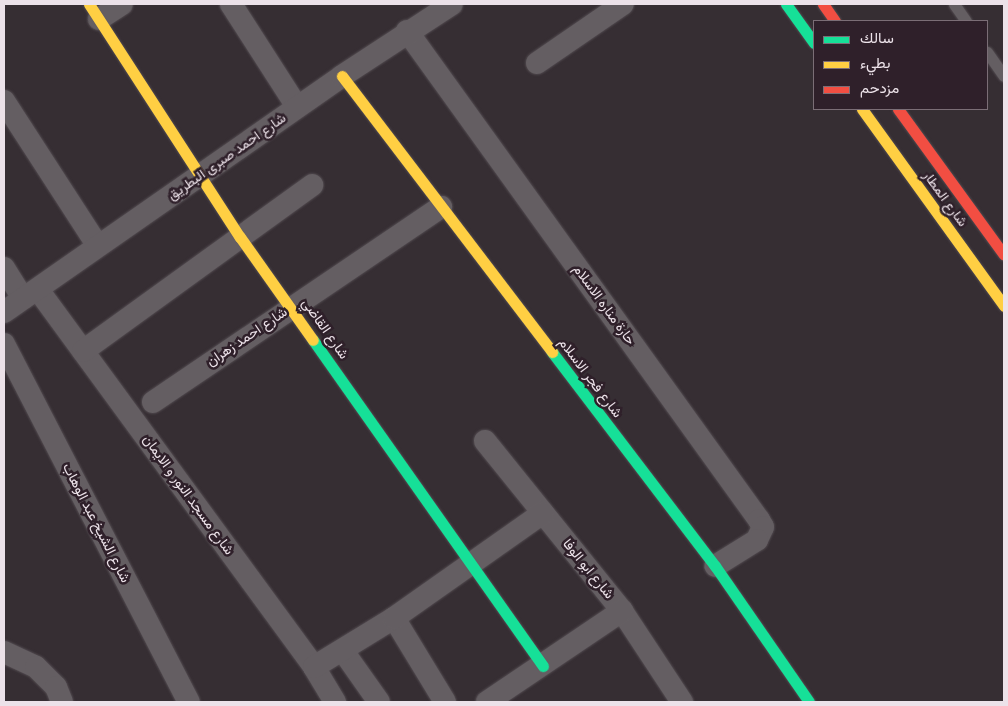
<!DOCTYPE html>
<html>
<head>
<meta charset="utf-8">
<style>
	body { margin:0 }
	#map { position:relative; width:1008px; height:706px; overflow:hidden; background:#362e33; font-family:Figtree,Vazirmatn,sans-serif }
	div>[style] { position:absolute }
	.roads { filter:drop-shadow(0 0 1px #524b50) drop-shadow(0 0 1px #524b50) }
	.lane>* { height:11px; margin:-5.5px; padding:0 5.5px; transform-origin:5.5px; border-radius:5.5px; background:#645e62 }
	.street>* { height:22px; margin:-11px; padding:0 11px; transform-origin:11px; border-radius:11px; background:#645e62 }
	.fast>* { height:11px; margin:-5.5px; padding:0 5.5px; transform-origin:5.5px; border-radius:5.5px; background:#16e098 }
	.slow>* { height:11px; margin:-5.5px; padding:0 5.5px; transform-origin:5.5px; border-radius:5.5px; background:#ffcf43 }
	.jam>* { height:11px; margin:-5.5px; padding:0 5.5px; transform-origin:5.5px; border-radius:5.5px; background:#f24e42 }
	span { translate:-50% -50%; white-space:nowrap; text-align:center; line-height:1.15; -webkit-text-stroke:5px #2f202a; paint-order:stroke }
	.street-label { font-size:14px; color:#ece2e9 }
	.frame { position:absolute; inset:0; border:5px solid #ece2e9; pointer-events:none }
	.legend { position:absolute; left:813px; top:20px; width:175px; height:90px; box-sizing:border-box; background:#2f202a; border:1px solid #7b6e76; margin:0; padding:6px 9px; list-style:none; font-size:15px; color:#ece2e9 }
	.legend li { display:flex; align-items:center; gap:10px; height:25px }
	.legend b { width:25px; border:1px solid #7b6e76 }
</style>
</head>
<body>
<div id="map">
	<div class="roads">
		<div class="lane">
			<i style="left:954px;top:4px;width:21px;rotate:55deg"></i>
			<i style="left:987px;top:52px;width:29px;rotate:55deg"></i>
		</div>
		<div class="street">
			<i style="left:231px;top:4px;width:122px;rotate:57.3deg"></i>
			<i style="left:99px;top:19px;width:27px;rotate:-33deg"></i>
			<i style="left:407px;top:31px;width:603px;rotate:54.25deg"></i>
			<i style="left:759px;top:520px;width:8px;rotate:60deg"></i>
			<i style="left:763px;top:527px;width:14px;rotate:115deg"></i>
			<i style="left:757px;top:540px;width:49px;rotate:148.2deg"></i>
			<i style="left:537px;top:63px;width:104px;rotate:-34.5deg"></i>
			<i style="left:4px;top:101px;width:171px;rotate:57.1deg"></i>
			<i style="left:4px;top:268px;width:36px;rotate:58deg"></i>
			<i style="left:39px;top:291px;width:466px;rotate:53.8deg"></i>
			<i style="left:314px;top:667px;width:41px;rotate:59deg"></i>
			<i style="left:4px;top:312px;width:412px;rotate:-34.9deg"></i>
			<i style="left:342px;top:76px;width:131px;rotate:-33.2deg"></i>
			<i style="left:4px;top:344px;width:403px;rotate:62.7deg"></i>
			<i style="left:83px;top:351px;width:283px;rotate:-35.9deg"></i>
			<i style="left:153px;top:402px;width:348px;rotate:-34.1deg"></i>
			<i style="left:485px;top:441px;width:218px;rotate:51.1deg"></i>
			<i style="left:622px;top:611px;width:109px;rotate:56.6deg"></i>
			<i style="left:394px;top:618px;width:98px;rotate:58.7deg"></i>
			<i style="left:343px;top:651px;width:62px;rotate:54.8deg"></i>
			<i style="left:4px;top:652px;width:35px;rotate:25deg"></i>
			<i style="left:36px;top:667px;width:28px;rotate:45deg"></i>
			<i style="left:56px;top:687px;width:16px;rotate:68deg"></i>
			<i style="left:314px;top:667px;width:94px;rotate:-31.5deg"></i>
			<i style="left:394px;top:618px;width:182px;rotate:-35.2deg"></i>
			<i style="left:487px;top:702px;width:163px;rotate:-34deg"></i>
		</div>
		<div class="fast">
			<i style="left:786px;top:4px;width:48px;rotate:54.3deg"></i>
			<i style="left:313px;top:340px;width:399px;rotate:54.8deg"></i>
			<i style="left:552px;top:352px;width:269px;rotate:52.7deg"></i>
			<i style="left:715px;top:566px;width:165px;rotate:55.3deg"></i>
		</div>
		<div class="slow">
			<i style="left:89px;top:4px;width:278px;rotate:57.1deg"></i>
			<i style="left:240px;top:237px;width:126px;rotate:54.7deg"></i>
			<i style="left:342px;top:76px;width:347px;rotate:52.7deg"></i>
			<i style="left:862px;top:109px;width:243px;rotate:54.2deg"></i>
		</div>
		<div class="jam">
			<i style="left:823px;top:4px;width:21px;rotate:55deg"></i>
			<i style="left:898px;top:109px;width:180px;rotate:54deg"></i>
		</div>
	</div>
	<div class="street-label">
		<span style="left:227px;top:157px;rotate:-35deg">شارع احمد صبرى البطريق</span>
		<span style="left:945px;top:199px;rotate:54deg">شارع المطار</span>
		<span style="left:604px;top:305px;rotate:54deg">حارة مناره الاسلام</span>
		<span style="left:325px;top:329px;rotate:55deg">شارع القاضي</span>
		<span style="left:247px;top:337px;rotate:-34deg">شارع احمد زهران</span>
		<span style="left:590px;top:378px;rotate:53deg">شارع فجر الاسلام</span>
		<span style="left:188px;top:495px;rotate:54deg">شارع مسجد النور و الايمان</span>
		<span style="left:96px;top:523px;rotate:63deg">شارع الشيخ عبد الوهاب</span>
		<span style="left:588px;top:569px;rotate:51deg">شارع ابو الوفا</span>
	</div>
	<div class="frame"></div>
	<ul class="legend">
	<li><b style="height:6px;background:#16e098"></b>سالك</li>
	<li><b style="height:6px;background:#ffcf43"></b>بطيء</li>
	<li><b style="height:6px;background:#f24e42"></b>مزدحم</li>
	</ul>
</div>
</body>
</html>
